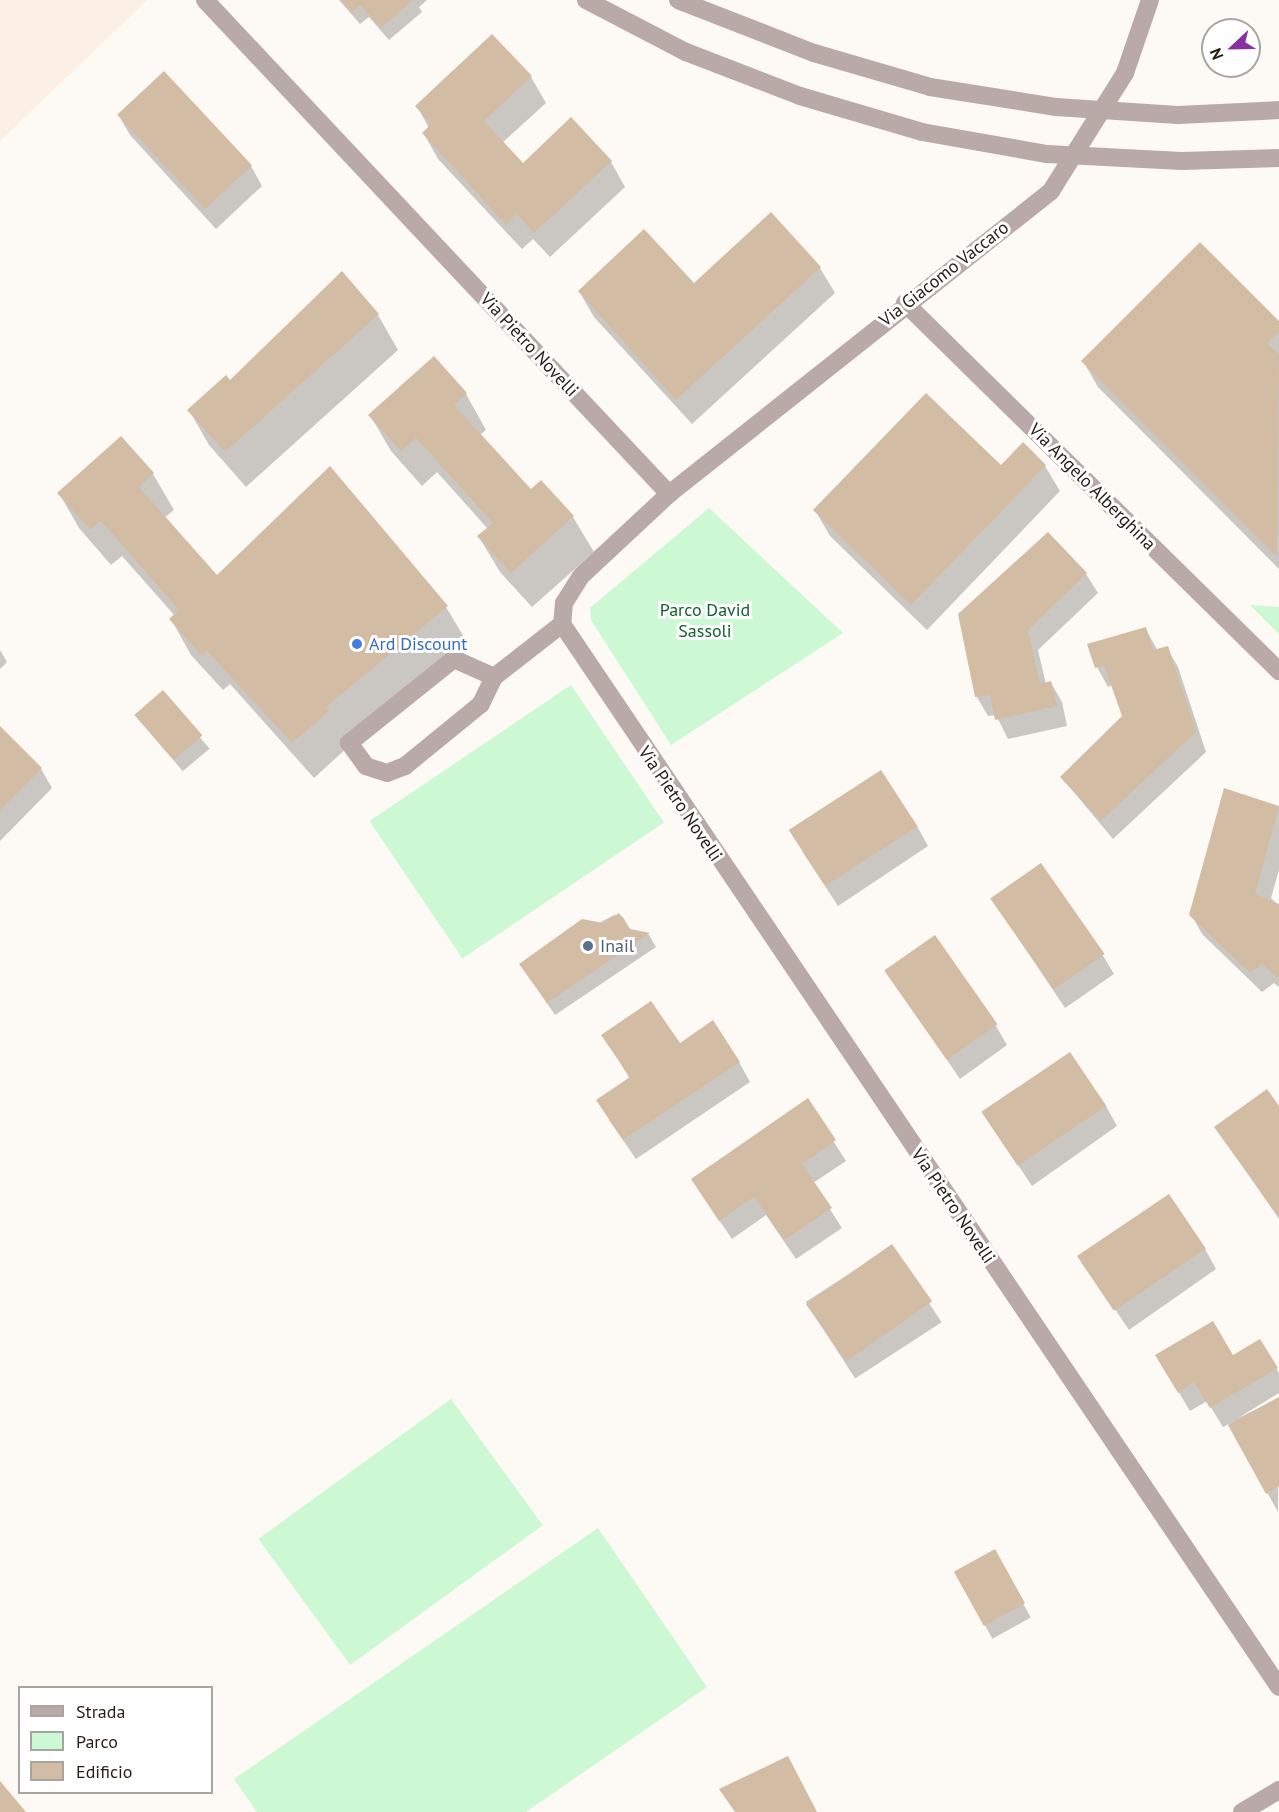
<!DOCTYPE html>
<html>
<head>
<meta charset="utf-8">
<style>
	body { margin:0 }
	#map { position:relative; width:1279px; height:1812px; overflow:hidden; background:#fdf9f4; font-family:"PT Sans",sans-serif }
	div>[style] { position:absolute }
	.built>* { inset:0; background:#fbf0e3 }
	.green>* { inset:0; background:#ccf8d3; transform-origin:0 0 }
	.shadow>* { inset:0; background:#0003; transform-origin:0 0 }
	.building>* { inset:0; background:#d2bca4; transform-origin:0 0 }
	.minor>* { height:18px; margin:-9px; padding:0 9px; transform-origin:9px; border-radius:9px; background:#b9a9a7 }
	.tertiary>* { height:18px; margin:-9px; padding:0 9px; transform-origin:9px; border-radius:9px; background:#b9a9a7 }
	.tertiary-bridge>* { height:18px; margin:-9px; padding:0 9px; transform-origin:9px; border-radius:9px; background:#b9a9a7 }
	.dots>* { width:16px; height:16px; translate:-50% -50%; box-sizing:border-box; border:3px solid #fff; border-radius:50% }
	span { translate:-50% -50%; white-space:nowrap; text-align:center; line-height:1.15; -webkit-text-stroke:6px #fff; paint-order:stroke }
	.street-label { font-size:18px; color:#251d14 }
	.park-label { font-size:18px; color:#10612d }
	.shop-label { font-size:18px; color:#366cbe }
	.left { translate:0 -50%; text-align:left }
	.service-label { font-size:18px; color:#4e5e75 }
	.legend { position:absolute; left:18px; top:1686px; width:195px; height:108px; box-sizing:border-box; background:#fff; border:2px solid #a8a5a1; margin:0; padding:8px 10px; list-style:none; font-size:18px; color:#251d14 }
	.legend li { display:flex; align-items:center; gap:12px; height:30px }
	.legend b { width:30px; border:2px solid #a8a5a1 }
	.north { position:absolute; left:1201px; top:18px; width:60px; height:60px; box-sizing:border-box; background:#fff; border:2px solid #a8a5a1; border-radius:50%; rotate:248deg; font-size:16px; font-weight:700; line-height:24px; text-align:center; color:#251d14 }
	.north::after { content:''; display:block; margin:auto; width:21px; height:27px; background:#89329f; clip-path:polygon(50% 0,100% 100%,50% 72%,0 100%) }
</style>
</head>
<body>
<div id="map">
	<div class="built">
		<i style="clip-path:polygon(0 0,147px 0,0 141px)"></i>
	</div>
	<div class="green">
		<i style="clip-path:polygon(709px 508px,843px 633px,671px 745px,591px 620px,590px 608px)"></i>
		<i style="clip-path:polygon(1250px 605px,1279px 607px,1279px 634px)"></i>
		<i style="left:571px;top:685px;width:166px;height:243px;rotate:56deg"></i>
		<i style="left:451px;top:1399px;width:156px;height:238px;rotate:54deg"></i>
		<i style="clip-path:polygon(598px 1528px,707px 1687px,526px 1812px,257px 1812px,234px 1779px)"></i>
	</div>
	<div class="shadow">
		<i style="clip-path:polygon(339px 0,427px 0,419px 7px,422px 12px,389px 40px,369px 17px,360px 24px)"></i>
		<i style="clip-path:polygon(492px 36px,531px 77px,546px 103px,502px 143px,523px 165px,611px 162px,625px 187px,550px 257px,533px 239px,522px 249px,438px 159px,424px 134px,429px 128px,417px 106px)"></i>
		<i style="clip-path:polygon(119px 116px,251px 166px,262px 186px,216px 229px,130px 135px)"></i>
		<i style="clip-path:polygon(771px 214px,820px 268px,835px 293px,692px 424px,594px 317px,579px 291px,693px 285px)"></i>
		<i style="clip-path:polygon(378px 315px,398px 350px,246px 487px,209px 445px,189px 410px,230px 382px)"></i>
		<i style="clip-path:polygon(1279px 323px,1279px 569px,1098px 387px,1083px 361px)"></i>
		<i style="clip-path:polygon(434px 358px,466px 394px,486px 430px,480px 435px,531px 491px,573px 517px,594px 552px,532px 607px,500px 572px,479px 537px,488px 529px,437px 472px,422px 486px,391px 451px,370px 415px)"></i>
		<i style="clip-path:polygon(121px 438px,153px 474px,174px 510px,164px 518px,217px 577px,330px 468px,446px 607px,467px 642px,346px 743px,348px 747px,314px 778px,230px 684px,223px 690px,191px 655px,171px 619px,175px 616px,122px 556px,111px 565px,79px 528px,59px 493px)"></i>
		<i style="clip-path:polygon(1045px 466px,1060px 491px,927px 630px,830px 536px,815px 510px,1001px 468px)"></i>
		<i style="clip-path:polygon(1086px 574px,1098px 593px,1038px 650px,1046px 684px,1051px 683px,1062px 702px,1067px 726px,1008px 739px,996px 715px,988px 716px,977px 697px,959px 614px)"></i>
		<i style="clip-path:polygon(1145px 628px,1158px 651px,1167px 648px,1178px 667px,1206px 752px,1113px 839px,1062px 778px,1124px 717px,1113px 685px,1108px 687px,1097px 667px)"></i>
		<i style="clip-path:polygon(0 650px,7px 662px,0 669px)"></i>
		<i style="left:162px;top:692px;width:74px;height:35px;rotate:50deg"></i>
		<i style="clip-path:polygon(0 728px,41px 769px,52px 788px,0 841px)"></i>
		<i style="clip-path:polygon(1225px 790px,1279px 807px,1279px 870px,1271px 898px,1279px 906px,1279px 987px,1274px 983px,1262px 992px,1202px 934px,1191px 914px)"></i>
		<i style="clip-path:polygon(917px 826px,928px 846px,838px 906px,802px 851px)"></i>
		<i style="clip-path:polygon(992px 899px,1102px 954px,1114px 974px,1065px 1008px)"></i>
		<i style="clip-path:polygon(614px 915px,623px 917px,631px 931px,649px 935px,656px 947px,555px 1015px,521px 965px)"></i>
		<i style="clip-path:polygon(886px 971px,996px 1026px,1007px 1045px,960px 1079px)"></i>
		<i style="clip-path:polygon(603px 1035px,679px 1045px,739px 1062px,750px 1082px,636px 1159px,609px 1120px,630px 1079px)"></i>
		<i style="clip-path:polygon(807px 1100px,846px 1161px,813px 1183px,842px 1228px,796px 1259px,766px 1215px,732px 1239px,704px 1198px)"></i>
		<i style="clip-path:polygon(1106px 1106px,1117px 1126px,1032px 1186px,984px 1114px)"></i>
		<i style="clip-path:polygon(1279px 1109px,1279px 1219px,1216px 1128px)"></i>
		<i style="left:892px;top:1246px;width:91px;height:103px;rotate:57deg"></i>
		<i style="clip-path:polygon(1205px 1249px,1216px 1269px,1129px 1330px,1080px 1257px)"></i>
		<i style="clip-path:polygon(1260px 1341px,1279px 1373px,1279px 1393px,1238px 1418px,1279px 1398px,1278px 1512px,1229px 1424px,1223px 1427px,1207px 1401px,1190px 1411px,1157px 1356px,1233px 1357px)"></i>
		<i style="left:994px;top:1551px;width:76px;height:44px;rotate:61deg"></i>
	</div>
	<div class="building">
		<i style="clip-path:polygon(341px 0,413px 0,381px 28px,360px 5px,352px 12px)"></i>
		<i style="clip-path:polygon(492px 34px,532px 76px,484px 121px,523px 163px,571px 117px,612px 161px,534px 233px,517px 214px,506px 225px,422px 133px,431px 124px,415px 106px)"></i>
		<i style="left:164px;top:71px;width:129px;height:64px;rotate:47deg"></i>
		<i style="clip-path:polygon(771px 212px,821px 267px,676px 400px,578px 291px,644px 229px,694px 283px)"></i>
		<i style="clip-path:polygon(1200px 242px,1279px 321px,1279px 332px,1267px 343px,1279px 355px,1277px 557px,1081px 361px)"></i>
		<i style="clip-path:polygon(342px 271px,379px 314px,225px 452px,187px 410px,226px 375px,230px 380px)"></i>
		<i style="clip-path:polygon(434px 356px,467px 393px,454px 405px,531px 489px,541px 480px,574px 516px,511px 573px,477px 536px,493px 523px,416px 438px,401px 451px,368px 415px)"></i>
		<i style="clip-path:polygon(926px 393px,1001px 465px,1023px 442px,1046px 465px,911px 605px,813px 510px)"></i>
		<i style="clip-path:polygon(121px 436px,154px 473px,139px 487px,217px 575px,330px 466px,448px 606px,326px 707px,329px 711px,292px 743px,207px 651px,202px 656px,169px 619px,179px 610px,101px 521px,90px 530px,57px 493px)"></i>
		<i style="clip-path:polygon(1048px 532px,1087px 573px,1028px 630px,1040px 684px,1051px 681px,1057px 706px,995px 720px,990px 695px,975px 697px,958px 614px)"></i>
		<i style="clip-path:polygon(1146px 627px,1153px 650px,1168px 646px,1196px 732px,1101px 821px,1060px 777px,1122px 716px,1104px 665px,1095px 668px,1087px 644px)"></i>
		<i style="left:163px;top:690px;width:60px;height:38px;rotate:49deg"></i>
		<i style="clip-path:polygon(0 726px,42px 768px,0 810px)"></i>
		<i style="left:881px;top:770px;width:67px;height:110px;rotate:57deg"></i>
		<i style="clip-path:polygon(1224px 788px,1279px 806px,1255px 894px,1279px 904px,1279px 979px,1262px 964px,1250px 973px,1189px 915px)"></i>
		<i style="left:1041px;top:863px;width:111px;height:62px;rotate:55deg"></i>
		<i style="clip-path:polygon(619px 913px,630px 929px,650px 933px,547px 1003px,519px 964px,582px 919px,603px 923px)"></i>
		<i style="left:935px;top:935px;width:109px;height:62px;rotate:55deg"></i>
		<i style="clip-path:polygon(651px 1001px,680px 1043px,713px 1020px,740px 1062px,623px 1140px,596px 1100px,630px 1077px,601px 1035px)"></i>
		<i style="left:1070px;top:1052px;width:65px;height:107px;rotate:56deg"></i>
		<i style="clip-path:polygon(1267px 1089px,1279px 1106px,1279px 1217px,1214px 1127px)"></i>
		<i style="clip-path:polygon(808px 1098px,836px 1140px,802px 1164px,832px 1208px,784px 1240px,754px 1197px,719px 1221px,691px 1179px)"></i>
		<i style="left:1169px;top:1194px;width:66px;height:111px;rotate:56deg"></i>
		<i style="left:892px;top:1244px;width:70px;height:105px;rotate:55deg"></i>
		<i style="clip-path:polygon(1213px 1321px,1233px 1355px,1260px 1339px,1278px 1368px,1210px 1408px,1194px 1382px,1178px 1393px,1155px 1355px)"></i>
		<i style="clip-path:polygon(1279px 1397px,1279px 1486px,1266px 1494px,1228px 1425px)"></i>
		<i style="left:995px;top:1549px;width:62px;height:47px;rotate:61deg"></i>
		<i style="clip-path:polygon(788px 1756px,817px 1812px,735px 1812px,719px 1789px)"></i>
		<i style="clip-path:polygon(0 1781px,26px 1812px,0 1812px)"></i>
	</div>
	<div class="minor">
		<i style="left:205px;top:0;width:678px;rotate:46.79deg"></i>
		<i style="left:669px;top:494px;width:120px;rotate:137deg"></i>
		<i style="left:581px;top:576px;width:32px;rotate:122deg"></i>
		<i style="left:564px;top:603px;width:21px;rotate:95deg"></i>
		<i style="left:562px;top:624px;width:1282px;rotate:56deg"></i>
		<i style="left:905px;top:303px;width:525px;rotate:44.54deg"></i>
		<i style="left:669px;top:494px;width:488px;rotate:-38.4deg"></i>
		<i style="left:1051px;top:191px;width:139px;rotate:-57.9deg"></i>
		<i style="left:1125px;top:73px;width:77px;rotate:-71.1deg"></i>
		<i style="left:494px;top:677px;width:30px;rotate:116deg"></i>
		<i style="left:481px;top:704px;width:98px;rotate:140.8deg"></i>
		<i style="left:405px;top:766px;width:19px;rotate:159deg"></i>
		<i style="left:387px;top:773px;width:22px;rotate:-162deg"></i>
		<i style="left:366px;top:766px;width:29px;rotate:-126deg"></i>
		<i style="left:349px;top:743px;width:134px;rotate:-38.7deg"></i>
		<i style="left:454px;top:659px;width:44px;rotate:24.2deg"></i>
		<i style="left:494px;top:677px;width:86px;rotate:-37.9deg"></i>
	</div>
	<div class="tertiary">
		<i style="left:586px;top:0;width:113px;rotate:27.5deg"></i>
		<i style="left:686px;top:52px;width:122px;rotate:21.1deg"></i>
		<i style="left:678px;top:0;width:146px;rotate:21.3deg"></i>
		<i style="left:1242px;top:1812px;width:43px;rotate:-30.7deg"></i>
	</div>
	<div class="tertiary-bridge">
		<i style="left:814px;top:53px;width:121px;rotate:16.3deg"></i>
		<i style="left:930px;top:87px;width:128px;rotate:9deg"></i>
		<i style="left:1056px;top:107px;width:122px;rotate:3.8deg"></i>
		<i style="left:1178px;top:115px;width:101px;rotate:-2.8deg"></i>
		<i style="left:800px;top:96px;width:127px;rotate:16.4deg"></i>
		<i style="left:922px;top:132px;width:127px;rotate:10deg"></i>
		<i style="left:1047px;top:154px;width:135px;rotate:3deg"></i>
		<i style="left:1182px;top:161px;width:97px;rotate:-1.8deg"></i>
	</div>
	<div class="dots">
		<i style="left:357px;top:644px;background:#3f7fe0"></i>
		<i style="left:588px;top:946px;background:#5c6f8a"></i>
	</div>
	<div class="street-label">
		<span style="left:944px;top:274px;rotate:-38deg">Via Giacomo Vaccaro</span>
		<span style="left:529px;top:345px;rotate:47deg">Via Pietro Novelli</span>
		<span style="left:1092px;top:487px;rotate:45deg">Via Angelo Alberghina</span>
		<span style="left:680px;top:804px;rotate:56deg">Via Pietro Novelli</span>
		<span style="left:953px;top:1206px;rotate:56deg">Via Pietro Novelli</span>
	</div>
	<div class="park-label">
		<span style="left:705px;top:621px">Parco David<br>Sassoli</span>
	</div>
	<div class="shop-label">
		<span class="left" style="left:369px;top:644px">Ard Discount</span>
	</div>
	<div class="service-label">
		<span class="left" style="left:600px;top:946px">Inail</span>
	</div>
	<ul class="legend">
	<li><b style="height:8px;background:#b9a9a7"></b>Strada</li>
	<li><b style="height:16px;background:#ccf8d3"></b>Parco</li>
	<li><b style="height:16px;background:#d2bca4"></b>Edificio</li>
	</ul>
	<div class="north">N</div>
</div>
</body>
</html>
